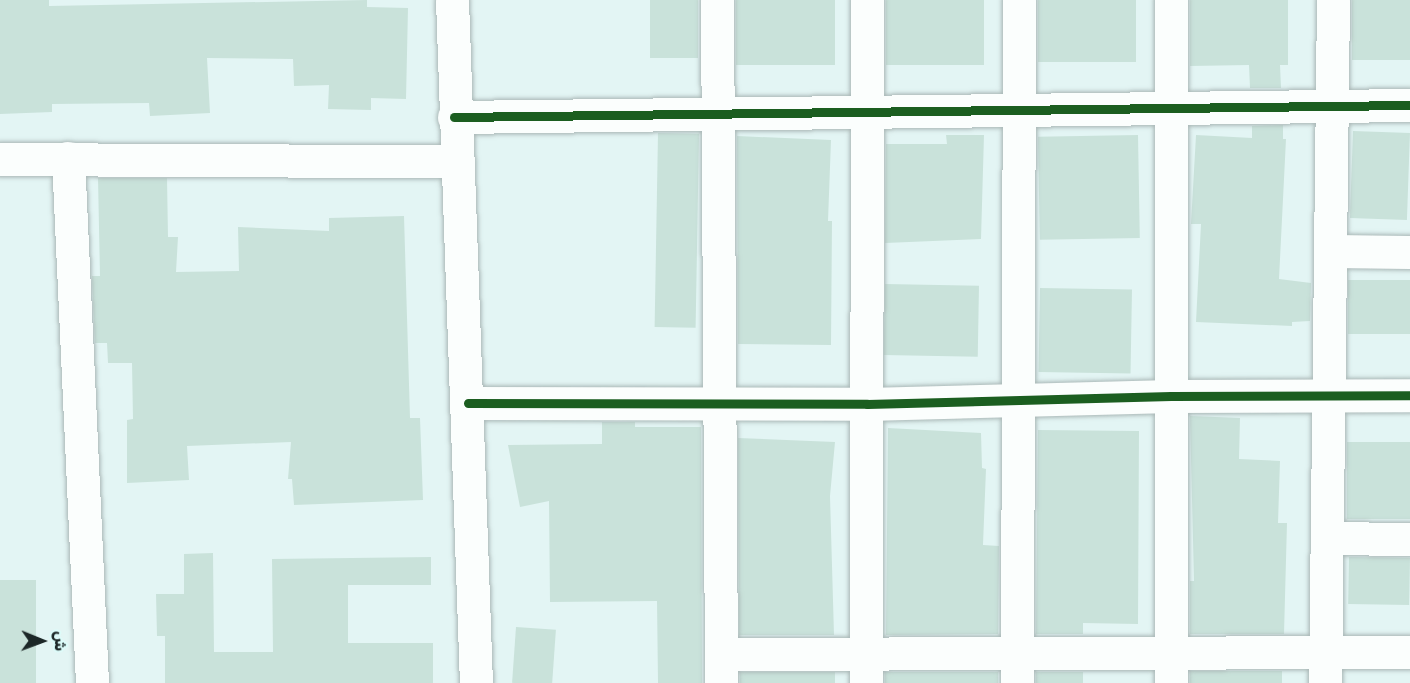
<!DOCTYPE html>
<html>
<head>
<meta charset="utf-8">
<style>
	body { margin:0 }
	#map { position:relative; width:1410px; height:683px; overflow:hidden; background:#e3f5f4; font-family:Rubik,Vazirmatn,sans-serif }
	div>[style] { position:absolute }
	.building>* { inset:0; background:#c9e2da; transform-origin:0 0 }
	.roads { filter:drop-shadow(0 0 2px #aab8b7) drop-shadow(0 0 2px #aab8b7) }
	.minor>* { height:33px; margin:-16.5px; padding:0 16.5px; transform-origin:16.5px; border-radius:16.5px; background:#fbfefd }
	.tertiary>* { height:33px; margin:-16.5px; padding:0 16.5px; transform-origin:16.5px; border-radius:16.5px; background:#fbfefd }
	.secondary>* { height:33px; margin:-16.5px; padding:0 16.5px; transform-origin:16.5px; border-radius:16.5px; background:#fbfefd }
	.cycleway>* { height:9px; margin:-4.5px; padding:0 4.5px; transform-origin:4.5px; border-radius:4.5px; background:#1b5e20 }
	span { translate:-50% -50%; white-space:nowrap; text-align:center; line-height:1.15; -webkit-text-stroke:5px #dcfcfa; paint-order:stroke }
	.north { position:absolute; left:12px; top:611px; width:60px; height:60px; -webkit-text-stroke:4px #dcfcfa; paint-order:stroke; rotate:91deg; font-size:16px; font-weight:700; line-height:24px; text-align:center; color:#1c2727 }
	.north::after { content:''; display:block; margin:auto; width:21px; height:27px; background:#1c2727; clip-path:polygon(50% 0,100% 100%,50% 72%,0 100%) }
</style>
</head>
<body>
<div id="map">
	<div class="building">
		<i style="clip-path:polygon(0 0,49px 0,49px 6px,367px 0,367px 7px,408px 8px,406px 99px,371px 98px,371px 110px,328px 109px,329px 85px,294px 86px,293px 59px,207px 58px,210px 113px,150px 116px,149px 103px,52px 104px,52px 112px,0 114px)"></i>
		<i style="left:650px;top:0;width:48px;height:58px"></i>
		<i style="left:736px;top:0;width:99px;height:65px"></i>
		<i style="left:886px;top:0;width:98px;height:65px"></i>
		<i style="left:1038px;top:0;width:98px;height:62px"></i>
		<i style="clip-path:polygon(1190px 0,1288px 0,1288px 65px,1280px 65px,1281px 88px,1250px 88px,1249px 65px,1190px 66px)"></i>
		<i style="left:1352px;top:0;width:58px;height:60px"></i>
		<i style="clip-path:polygon(1283px 125px,1283px 139px,1286px 139px,1279px 279px,1311px 283px,1310px 321px,1292px 322px,1292px 326px,1196px 322px,1201px 224px,1191px 224px,1196px 135px,1252px 138px,1252px 126px)"></i>
		<i style="left:1353px;top:131px;width:57px;height:87px;rotate:2deg"></i>
		<i style="left:658px;top:133px;width:41px;height:194px;rotate:1deg"></i>
		<i style="clip-path:polygon(946px 135px,984px 135px,981px 239px,885px 243px,886px 144px,947px 144px)"></i>
		<i style="left:1138px;top:135px;width:103px;height:100px;rotate:89deg"></i>
		<i style="clip-path:polygon(737px 136px,831px 140px,828px 221px,832px 221px,831px 345px,738px 344px)"></i>
		<i style="clip-path:polygon(98px 178px,167px 178px,168px 237px,178px 237px,176px 272px,239px 271px,238px 227px,329px 231px,329px 218px,404px 216px,410px 418px,420px 418px,423px 500px,294px 505px,292px 479px,288px 479px,291px 442px,187px 446px,189px 480px,127px 483px,127px 420px,133px 419px,132px 363px,108px 363px,107px 343px,95px 343px,92px 276px,100px 276px)"></i>
		<i style="left:1410px;top:280px;width:54px;height:62px;rotate:90deg"></i>
		<i style="left:885px;top:284px;width:94px;height:71px;rotate:1deg"></i>
		<i style="left:1040px;top:288px;width:92px;height:84px;rotate:1deg"></i>
		<i style="clip-path:polygon(1190px 416px,1240px 418px,1239px 459px,1280px 461px,1278px 523px,1287px 523px,1284px 634px,1190px 634px,1190px 581px,1194px 581px)"></i>
		<i style="clip-path:polygon(602px 422px,635px 422px,635px 427px,701px 427px,702px 683px,658px 683px,657px 601px,550px 602px,549px 501px,520px 507px,508px 445px,602px 444px)"></i>
		<i style="clip-path:polygon(888px 428px,981px 433px,982px 468px,986px 469px,983px 545px,999px 546px,998px 634px,886px 635px)"></i>
		<i style="clip-path:polygon(1038px 430px,1139px 431px,1138px 624px,1083px 623px,1083px 634px,1036px 634px)"></i>
		<i style="clip-path:polygon(738px 438px,835px 442px,830px 496px,834px 635px,739px 635px)"></i>
		<i style="left:1347px;top:442px;width:63px;height:77px"></i>
		<i style="clip-path:polygon(213px 553px,214px 652px,273px 652px,272px 559px,431px 557px,431px 585px,348px 585px,348px 643px,433px 643px,433px 683px,165px 683px,165px 636px,157px 636px,156px 594px,184px 594px,184px 554px)"></i>
		<i style="left:1349px;top:557px;width:61px;height:47px;rotate:1deg"></i>
		<i style="left:0;top:580px;width:36px;height:103px"></i>
		<i style="left:516px;top:627px;width:40px;height:56px;rotate:4deg"></i>
		<i style="left:1190px;top:671px;width:92px;height:12px"></i>
		<i style="left:835px;top:672px;width:11px;height:95px;rotate:90deg"></i>
		<i style="left:885px;top:672px;width:113px;height:11px"></i>
		<i style="left:1036px;top:672px;width:47px;height:11px"></i>
	</div>
	<div class="roads">
		<div class="minor">
			<i style="left:717px;top:0;width:683px;rotate:89.66deg"></i>
			<i style="left:454px;top:117px;width:956px;rotate:-0.72deg"></i>
			<i style="left:68px;top:158px;width:526px;rotate:87.38deg"></i>
			<i style="left:0;top:159px;width:456px;rotate:0.3deg"></i>
			<i style="left:1332px;top:251px;width:78px;rotate:0.7deg"></i>
			<i style="left:1327px;top:538px;width:83px;rotate:0.7deg"></i>
			<i style="left:721px;top:654px;width:689px;rotate:-0.17deg"></i>
			<i style="left:866px;top:683px;width:683px;rotate:-89.92deg"></i>
			<i style="left:1017px;top:683px;width:683px;rotate:-89.83deg"></i>
			<i style="left:1171px;top:683px;width:683px;rotate:-90deg"></i>
			<i style="left:1325px;top:683px;width:683px;rotate:-89.33deg"></i>
		</div>
		<div class="tertiary">
			<i style="left:468px;top:403px;width:399px;rotate:0.1deg"></i>
			<i style="left:867px;top:404px;width:304px;rotate:-1.5deg"></i>
			<i style="left:1171px;top:396px;width:239px;rotate:-0.2deg"></i>
		</div>
		<div class="secondary">
			<i style="left:452px;top:0;width:683px;rotate:87.99deg"></i>
		</div>
	</div>
	<div class="cycleway">
		<i style="left:454px;top:117px;width:956px;rotate:-0.72deg"></i>
		<i style="left:468px;top:403px;width:399px;rotate:0.1deg"></i>
		<i style="left:867px;top:404px;width:304px;rotate:-1.5deg"></i>
		<i style="left:1171px;top:396px;width:239px;rotate:-0.2deg"></i>
	</div>
	<div class="north">ش</div>
</div>
</body>
</html>
